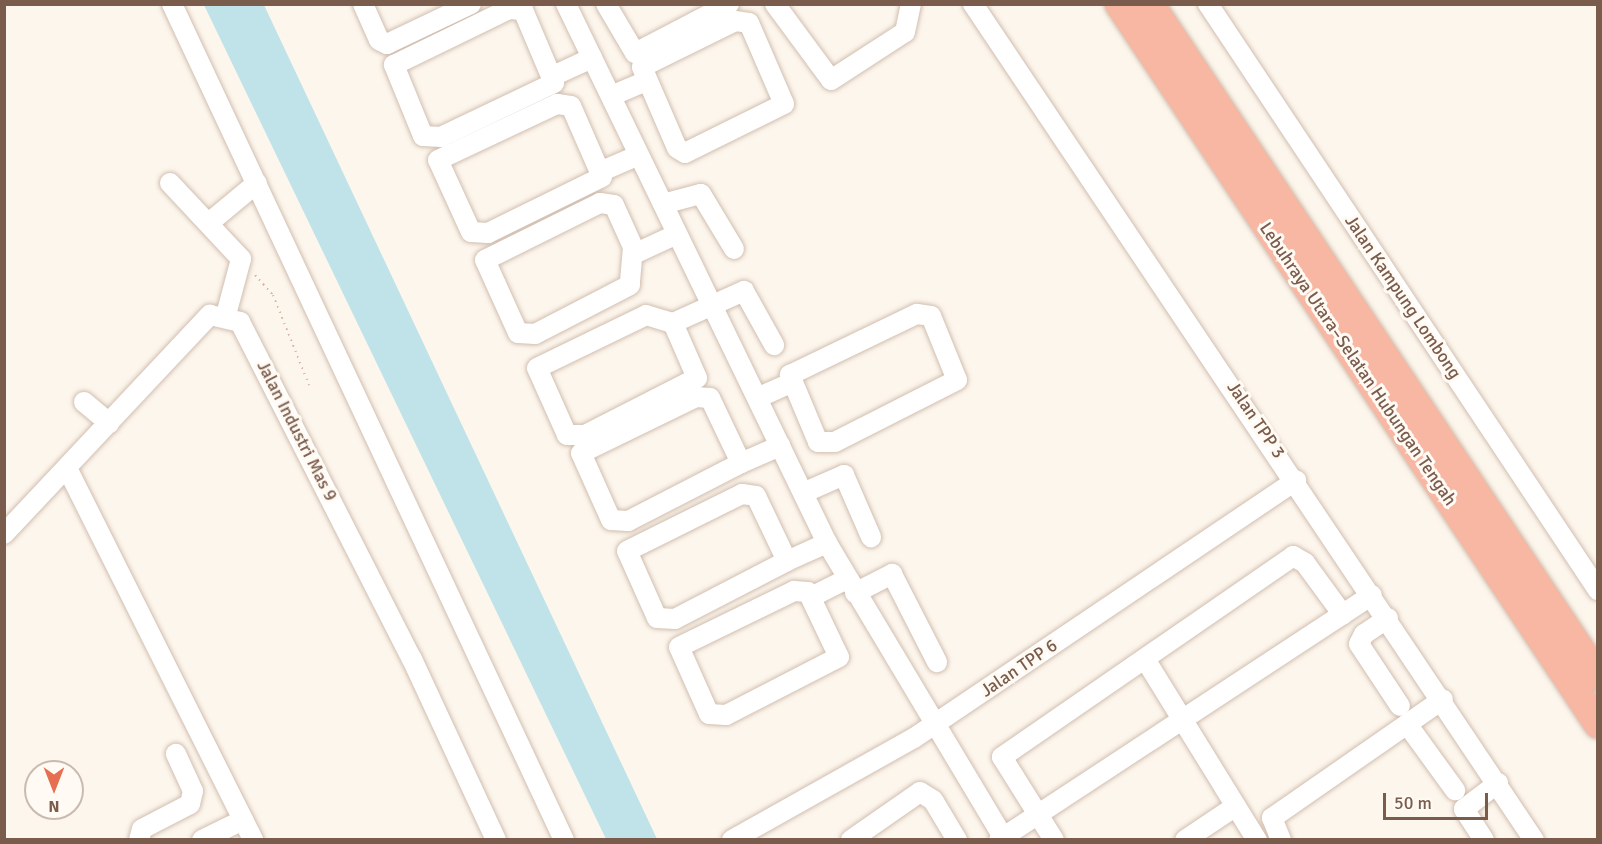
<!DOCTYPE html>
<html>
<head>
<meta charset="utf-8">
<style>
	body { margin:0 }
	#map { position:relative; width:1602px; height:844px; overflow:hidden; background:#fdf6ec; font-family:Signika,sans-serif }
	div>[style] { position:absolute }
	.water>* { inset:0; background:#bfe3e8 }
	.path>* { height:2px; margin-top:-1px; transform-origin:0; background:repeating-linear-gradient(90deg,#d9b8a5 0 1.5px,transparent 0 6px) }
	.roads { filter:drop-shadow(0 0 2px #d1beb0) drop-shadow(0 0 2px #d1beb0) }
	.minor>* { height:20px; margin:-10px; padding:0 10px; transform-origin:10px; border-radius:10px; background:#fff }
	.highway>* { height:28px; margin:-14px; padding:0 14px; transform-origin:14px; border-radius:14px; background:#f7b7a3 }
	span { translate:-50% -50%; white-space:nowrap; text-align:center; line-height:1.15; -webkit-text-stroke:6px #fffaf3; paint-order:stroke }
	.street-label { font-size:18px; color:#7a5c4d }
	.frame { position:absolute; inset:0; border:6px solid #7a5c4d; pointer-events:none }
	.north { position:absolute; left:24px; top:760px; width:60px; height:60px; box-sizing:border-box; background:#fffaf3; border:2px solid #cabbb1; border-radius:50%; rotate:180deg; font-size:16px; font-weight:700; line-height:24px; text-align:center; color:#7a5c4d }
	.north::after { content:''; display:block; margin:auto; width:21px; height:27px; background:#e76f51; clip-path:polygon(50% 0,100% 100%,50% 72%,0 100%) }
	.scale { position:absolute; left:1383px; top:793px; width:105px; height:27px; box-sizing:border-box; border:3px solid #7a5c4d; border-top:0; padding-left:8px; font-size:18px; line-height:21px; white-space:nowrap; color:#7a5c4d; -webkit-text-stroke:4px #fffaf3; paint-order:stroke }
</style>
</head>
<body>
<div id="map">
	<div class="water">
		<i style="clip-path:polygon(204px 5px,264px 5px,657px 839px,606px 839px)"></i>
	</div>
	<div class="path">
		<i style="left:255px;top:275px;width:27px;rotate:48deg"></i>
		<i style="left:273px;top:295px;width:97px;rotate:68.2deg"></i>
	</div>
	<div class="roads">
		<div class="minor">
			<i style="left:172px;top:4px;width:923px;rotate:64.88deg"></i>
			<i style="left:363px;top:4px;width:39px;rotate:66deg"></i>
			<i style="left:379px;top:40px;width:9px;rotate:27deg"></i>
			<i style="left:387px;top:44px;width:93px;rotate:-25.5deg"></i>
			<i style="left:566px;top:4px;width:599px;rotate:64.16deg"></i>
			<i style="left:827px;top:543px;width:346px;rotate:59.1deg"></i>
			<i style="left:606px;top:4px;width:57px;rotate:59.4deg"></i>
			<i style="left:635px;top:53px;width:106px;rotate:-27.5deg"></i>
			<i style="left:775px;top:4px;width:94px;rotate:53.6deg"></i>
			<i style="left:831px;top:80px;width:88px;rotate:-33deg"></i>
			<i style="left:905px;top:32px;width:29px;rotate:-78deg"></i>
			<i style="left:973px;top:4px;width:1007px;rotate:56.14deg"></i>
			<i style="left:1208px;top:4px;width:704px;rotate:56.36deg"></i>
			<i style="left:509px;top:9px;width:14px;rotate:4deg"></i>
			<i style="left:523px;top:10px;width:79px;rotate:67deg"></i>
			<i style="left:554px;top:83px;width:125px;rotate:154.5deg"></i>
			<i style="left:441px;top:137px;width:18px;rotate:-177deg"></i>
			<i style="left:423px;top:136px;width:77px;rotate:-112.2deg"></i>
			<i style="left:394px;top:65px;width:128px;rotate:-26deg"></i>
			<i style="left:735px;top:21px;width:14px;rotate:8deg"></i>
			<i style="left:749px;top:23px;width:88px;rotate:66.6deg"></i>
			<i style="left:784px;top:104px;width:110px;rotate:153.7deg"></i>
			<i style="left:685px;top:153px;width:9px;rotate:-148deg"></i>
			<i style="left:677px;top:148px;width:88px;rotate:-113.4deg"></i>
			<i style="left:642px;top:67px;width:104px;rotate:-26.3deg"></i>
			<i style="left:555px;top:75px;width:41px;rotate:-24.7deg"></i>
			<i style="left:611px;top:96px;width:38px;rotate:-23deg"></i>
			<i style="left:557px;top:104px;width:14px;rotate:8deg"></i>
			<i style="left:571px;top:106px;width:77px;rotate:66.4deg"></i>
			<i style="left:602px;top:177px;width:127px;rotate:153.8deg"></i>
			<i style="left:488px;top:233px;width:17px;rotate:-177deg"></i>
			<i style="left:471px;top:232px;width:79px;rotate:-114.6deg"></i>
			<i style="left:438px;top:160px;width:132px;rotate:-25.2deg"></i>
			<i style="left:602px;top:171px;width:40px;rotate:-23.4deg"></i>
			<i style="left:170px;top:183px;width:104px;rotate:46.9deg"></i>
			<i style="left:241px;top:259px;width:58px;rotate:105deg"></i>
			<i style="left:600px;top:203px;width:14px;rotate:8deg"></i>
			<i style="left:614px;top:205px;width:46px;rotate:65.7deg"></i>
			<i style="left:633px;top:247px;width:38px;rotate:95deg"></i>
			<i style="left:630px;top:285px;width:107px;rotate:152.7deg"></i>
			<i style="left:535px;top:334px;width:17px;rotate:-177deg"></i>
			<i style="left:518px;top:333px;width:80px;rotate:-114.3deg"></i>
			<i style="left:485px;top:260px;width:128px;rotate:-26.4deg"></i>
			<i style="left:663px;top:204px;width:39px;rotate:-15deg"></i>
			<i style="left:701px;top:194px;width:64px;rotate:59deg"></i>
			<i style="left:210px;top:222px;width:61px;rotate:-39.7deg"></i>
			<i style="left:634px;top:254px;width:47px;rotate:-24.9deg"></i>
			<i style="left:917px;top:314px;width:14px;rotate:8deg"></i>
			<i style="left:931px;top:316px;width:69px;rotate:67.9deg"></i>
			<i style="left:957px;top:380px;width:137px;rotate:153.1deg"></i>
			<i style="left:835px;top:442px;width:17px;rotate:180deg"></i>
			<i style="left:818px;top:442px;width:73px;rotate:-112.7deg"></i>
			<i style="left:790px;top:375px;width:141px;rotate:-25.7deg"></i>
			<i style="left:646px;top:315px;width:28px;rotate:17deg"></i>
			<i style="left:673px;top:323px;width:60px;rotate:66.4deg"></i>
			<i style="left:697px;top:378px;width:126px;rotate:153deg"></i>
			<i style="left:585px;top:435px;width:18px;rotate:180deg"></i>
			<i style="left:567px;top:435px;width:73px;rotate:-114.1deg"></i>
			<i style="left:537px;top:368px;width:121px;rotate:-25.9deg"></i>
			<i style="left:673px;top:323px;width:78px;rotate:-24.3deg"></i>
			<i style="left:744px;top:291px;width:62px;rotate:60.9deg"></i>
			<i style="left:696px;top:397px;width:14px;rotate:4deg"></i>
			<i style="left:710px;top:398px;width:72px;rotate:64.5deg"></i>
			<i style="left:741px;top:463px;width:127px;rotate:152.8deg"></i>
			<i style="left:628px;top:521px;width:17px;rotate:-177deg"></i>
			<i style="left:611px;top:520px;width:73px;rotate:-114.1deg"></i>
			<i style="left:581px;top:453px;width:128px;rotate:-26deg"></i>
			<i style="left:757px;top:398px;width:36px;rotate:-24deg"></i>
			<i style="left:84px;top:402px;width:33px;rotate:40deg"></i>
			<i style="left:741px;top:463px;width:43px;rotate:-23.6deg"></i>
			<i style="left:67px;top:468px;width:416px;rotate:63.4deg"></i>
			<i style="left:803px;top:493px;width:45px;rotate:-23.7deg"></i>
			<i style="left:844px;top:475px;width:68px;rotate:66.5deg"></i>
			<i style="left:742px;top:494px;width:14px;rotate:8deg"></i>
			<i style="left:756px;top:496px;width:72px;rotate:64.5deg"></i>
			<i style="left:787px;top:561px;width:126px;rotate:152.6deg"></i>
			<i style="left:675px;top:619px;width:18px;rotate:-177deg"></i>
			<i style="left:657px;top:618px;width:73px;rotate:-114.1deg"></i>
			<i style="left:627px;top:551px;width:128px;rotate:-26.4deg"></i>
			<i style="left:4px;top:534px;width:301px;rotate:-46.8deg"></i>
			<i style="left:210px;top:315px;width:31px;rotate:13deg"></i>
			<i style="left:240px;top:322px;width:378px;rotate:63deg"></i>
			<i style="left:412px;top:659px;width:200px;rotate:65.1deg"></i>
			<i style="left:787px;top:561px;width:44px;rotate:-24.2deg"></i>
			<i style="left:794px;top:591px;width:14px;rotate:4deg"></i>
			<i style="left:808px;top:592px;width:72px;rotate:64.5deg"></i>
			<i style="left:839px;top:657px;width:127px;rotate:152.8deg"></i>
			<i style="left:726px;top:715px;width:17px;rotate:-177deg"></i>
			<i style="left:709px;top:714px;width:73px;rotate:-114.1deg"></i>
			<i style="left:679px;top:647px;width:128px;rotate:-26deg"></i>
			<i style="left:855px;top:593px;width:42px;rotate:-27.2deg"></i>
			<i style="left:892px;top:574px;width:99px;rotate:62.9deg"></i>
			<i style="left:811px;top:597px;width:40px;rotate:-26.6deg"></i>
			<i style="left:1388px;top:618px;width:29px;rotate:146deg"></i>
			<i style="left:1364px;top:634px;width:11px;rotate:117deg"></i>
			<i style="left:1359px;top:644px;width:74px;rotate:56.5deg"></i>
			<i style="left:1145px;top:659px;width:213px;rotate:58.3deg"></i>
			<i style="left:1407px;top:724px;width:82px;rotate:54deg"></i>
			<i style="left:139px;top:840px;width:11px;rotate:-75deg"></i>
			<i style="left:142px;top:829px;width:54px;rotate:-27.5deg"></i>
			<i style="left:190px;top:804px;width:13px;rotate:-77deg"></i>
			<i style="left:193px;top:791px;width:41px;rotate:-114.7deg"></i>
			<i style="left:202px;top:840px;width:46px;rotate:-26deg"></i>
			<i style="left:732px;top:840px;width:209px;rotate:-29.3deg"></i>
			<i style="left:914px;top:738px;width:461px;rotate:-34deg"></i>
			<i style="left:851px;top:840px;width:84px;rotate:-34.8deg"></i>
			<i style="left:920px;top:792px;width:15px;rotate:32deg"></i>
			<i style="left:933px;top:800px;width:47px;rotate:59deg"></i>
			<i style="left:999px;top:840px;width:446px;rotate:-33.3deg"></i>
			<i style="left:1054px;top:840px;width:98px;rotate:-122.1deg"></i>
			<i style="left:1002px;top:757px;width:354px;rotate:-34.6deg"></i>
			<i style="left:1293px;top:556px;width:14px;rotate:30deg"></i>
			<i style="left:1305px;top:563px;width:64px;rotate:53.8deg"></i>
			<i style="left:1185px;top:840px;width:61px;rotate:-33.7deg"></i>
			<i style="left:1281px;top:840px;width:24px;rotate:-112deg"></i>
			<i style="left:1272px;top:818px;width:208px;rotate:-34.8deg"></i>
			<i style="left:1484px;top:840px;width:37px;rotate:-123deg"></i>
			<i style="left:1464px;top:809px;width:43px;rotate:-37.4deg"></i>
		</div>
		<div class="highway">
			<i style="left:1119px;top:4px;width:865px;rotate:56.37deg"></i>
			<i style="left:1150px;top:4px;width:808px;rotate:56.31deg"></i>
		</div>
	</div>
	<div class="street-label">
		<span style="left:1403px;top:297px;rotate:56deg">Jalan Kampung Lombong</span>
		<span style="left:1358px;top:364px;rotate:56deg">Lebuhraya Utara–Selatan Hubungan Tengah</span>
		<span style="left:1256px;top:420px;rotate:56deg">Jalan TPP 3</span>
		<span style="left:297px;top:431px;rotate:63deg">Jalan Industri Mas 9</span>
		<span style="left:1019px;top:668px;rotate:-34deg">Jalan TPP 6</span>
	</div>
	<div class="frame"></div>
	<div class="north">N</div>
	<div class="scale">50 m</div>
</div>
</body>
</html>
